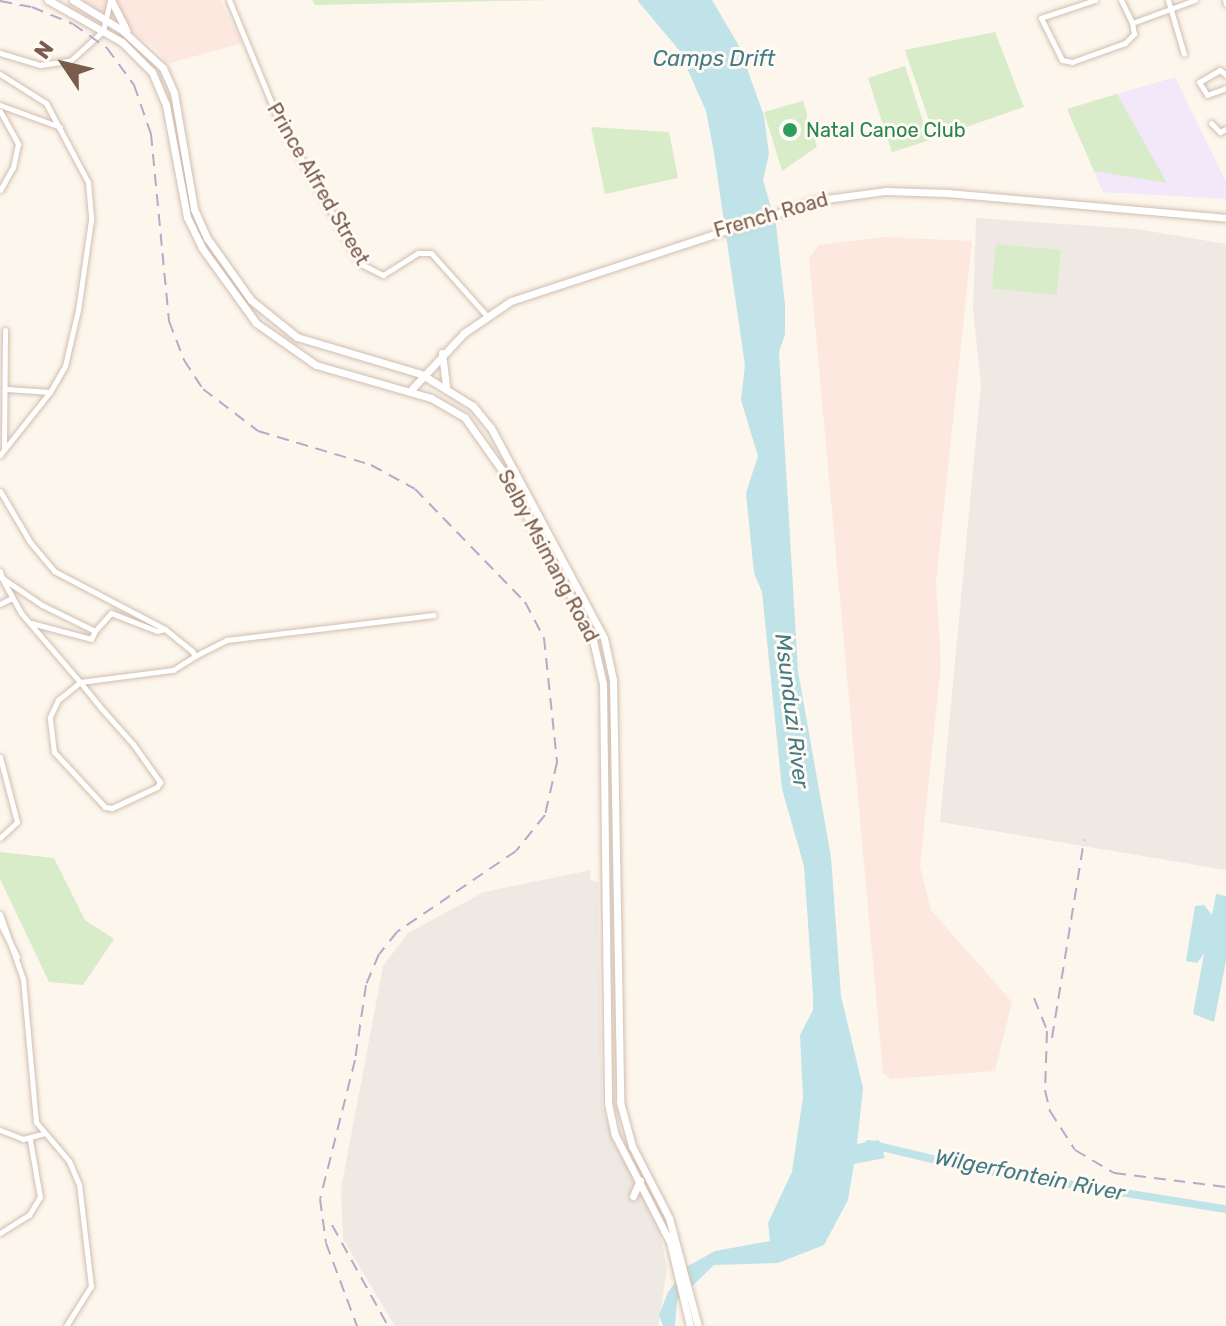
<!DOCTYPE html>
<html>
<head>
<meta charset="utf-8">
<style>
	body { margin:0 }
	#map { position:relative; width:1226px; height:1326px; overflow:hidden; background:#fdf6ec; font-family:Rubik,sans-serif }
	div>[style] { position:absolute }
	.commercial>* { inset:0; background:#fde8e0 }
	.industrial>* { inset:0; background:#efe9e4 }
	.education>* { inset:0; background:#f3e8fa }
	.green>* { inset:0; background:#d8ecc9; transform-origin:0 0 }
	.water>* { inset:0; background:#bfe3e8 }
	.river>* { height:8px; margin:-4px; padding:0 4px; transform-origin:4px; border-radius:4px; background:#bfe3e8 }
	.roads { filter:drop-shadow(0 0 2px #d1beb0) drop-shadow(0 0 2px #d1beb0) }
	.street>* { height:5px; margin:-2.5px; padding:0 2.5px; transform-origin:2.5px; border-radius:2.5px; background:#fff }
	.secondary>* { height:7px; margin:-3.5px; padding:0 3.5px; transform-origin:3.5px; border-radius:3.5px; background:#fff }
	.rail>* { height:2px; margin-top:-1px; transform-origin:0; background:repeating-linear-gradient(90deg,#b9a8c9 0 12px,transparent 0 20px) }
	.dots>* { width:22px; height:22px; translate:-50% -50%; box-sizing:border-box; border:4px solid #fffaf3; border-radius:50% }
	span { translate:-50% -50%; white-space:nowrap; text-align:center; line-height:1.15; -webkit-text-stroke:6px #fffaf3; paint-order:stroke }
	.leisure-label { font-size:20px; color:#27864d }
	.left { translate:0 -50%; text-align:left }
	.street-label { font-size:20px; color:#7a5c4d }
	.water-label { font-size:22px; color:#437c86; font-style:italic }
	.north { position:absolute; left:24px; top:24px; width:80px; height:80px; -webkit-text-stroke:6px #fffaf3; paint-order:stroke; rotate:305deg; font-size:22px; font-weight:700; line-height:32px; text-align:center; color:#7a5c4d }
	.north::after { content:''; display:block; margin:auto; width:28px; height:36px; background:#7a5c4d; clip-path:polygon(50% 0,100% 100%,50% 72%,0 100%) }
</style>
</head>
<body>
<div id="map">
	<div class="commercial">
		<i style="clip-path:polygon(82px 0,220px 0,242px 43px,167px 64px,154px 47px)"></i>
		<i style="clip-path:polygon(884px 237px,972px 241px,936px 582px,941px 664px,920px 866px,931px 910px,1012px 1002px,995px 1071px,891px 1079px,883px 1073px,809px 258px,819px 245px)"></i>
	</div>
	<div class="industrial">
		<i style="clip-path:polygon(976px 218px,1137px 229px,1226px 244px,1226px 870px,940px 822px,981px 385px,973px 309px)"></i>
		<i style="clip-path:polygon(591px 870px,590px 880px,598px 882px,602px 1107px,618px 1151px,655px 1209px,667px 1269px,658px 1326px,395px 1326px,343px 1239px,341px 1189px,383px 966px,408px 933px,484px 892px)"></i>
	</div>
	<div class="education">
		<i style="clip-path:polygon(1175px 77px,1226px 182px,1226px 199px,1103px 192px,1067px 109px)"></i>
	</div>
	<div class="green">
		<i style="clip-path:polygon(312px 0,550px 0,315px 5px)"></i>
		<i style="clip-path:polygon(995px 32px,1024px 107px,935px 138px,905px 50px)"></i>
		<i style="left:905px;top:66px;width:78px;height:39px;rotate:72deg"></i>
		<i style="clip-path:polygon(1117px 94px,1167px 183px,1094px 171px,1067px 109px)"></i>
		<i style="clip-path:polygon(803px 101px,817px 147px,782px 171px,764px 112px)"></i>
		<i style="clip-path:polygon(591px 127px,669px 132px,678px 178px,605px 194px)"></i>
		<i style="left:996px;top:244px;width:65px;height:45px;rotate:5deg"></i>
		<i style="clip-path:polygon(0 852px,54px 858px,85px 920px,114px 939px,83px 985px,49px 982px,0 879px)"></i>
	</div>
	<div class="water">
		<i style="clip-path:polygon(637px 0,712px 0,739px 46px,764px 116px,769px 154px,763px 180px,776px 225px,785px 304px,785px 334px,779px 352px,798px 671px,831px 857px,841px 996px,863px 1088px,857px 1144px,879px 1140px,885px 1158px,854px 1164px,848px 1200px,824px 1245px,778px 1263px,714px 1265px,677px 1301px,675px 1326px,663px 1326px,659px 1315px,668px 1292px,688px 1266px,715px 1251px,770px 1241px,768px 1223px,792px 1172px,803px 1097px,800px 1035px,813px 1010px,813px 995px,804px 866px,782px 789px,762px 592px,754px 573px,746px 493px,758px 456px,741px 400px,745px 365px,714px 153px,706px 111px,679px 50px)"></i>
		<i style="clip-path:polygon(1216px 894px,1226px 896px,1226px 961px,1214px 1022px,1193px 1014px,1204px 954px,1197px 963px,1186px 961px,1195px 906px,1204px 905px,1212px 915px)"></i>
	</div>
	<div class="river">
		<i style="left:869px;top:1144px;width:109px;rotate:13.3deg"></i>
		<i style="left:975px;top:1169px;width:254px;rotate:9.1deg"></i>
	</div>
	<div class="roads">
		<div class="street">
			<i style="left:229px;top:0;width:123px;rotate:67.6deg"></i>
			<i style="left:276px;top:114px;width:172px;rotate:60.5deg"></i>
			<i style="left:361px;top:264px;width:25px;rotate:27deg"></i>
			<i style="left:383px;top:275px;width:41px;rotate:-32.2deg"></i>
			<i style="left:418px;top:253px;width:13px"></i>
			<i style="left:431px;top:253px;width:83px;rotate:48.4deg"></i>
			<i style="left:1095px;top:0;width:57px;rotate:161.6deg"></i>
			<i style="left:1041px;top:18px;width:47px;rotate:63.4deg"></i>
			<i style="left:1062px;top:60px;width:10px;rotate:11deg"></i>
			<i style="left:1072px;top:62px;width:56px;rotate:-19.7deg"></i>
			<i style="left:1125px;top:43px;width:13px;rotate:-45deg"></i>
			<i style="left:1134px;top:34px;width:11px;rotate:-100deg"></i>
			<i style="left:1121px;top:0;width:25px;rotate:64deg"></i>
			<i style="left:1132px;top:23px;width:67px;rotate:-20.1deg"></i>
			<i style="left:1168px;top:0;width:56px;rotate:73.5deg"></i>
			<i style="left:1225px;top:0;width:4px;rotate:76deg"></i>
			<i style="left:0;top:53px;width:42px;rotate:16.7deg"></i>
			<i style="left:40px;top:65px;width:30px;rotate:-8deg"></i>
			<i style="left:70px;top:61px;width:45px;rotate:-42.3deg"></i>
			<i style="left:103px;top:31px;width:31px;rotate:-77deg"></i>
			<i style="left:0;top:74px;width:54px;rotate:32.2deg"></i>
			<i style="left:46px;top:103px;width:89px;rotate:62deg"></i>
			<i style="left:88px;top:182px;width:38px;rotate:85deg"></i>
			<i style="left:91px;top:220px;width:91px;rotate:98.2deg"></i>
			<i style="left:78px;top:310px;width:57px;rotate:103.1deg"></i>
			<i style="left:65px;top:366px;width:30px;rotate:120deg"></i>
			<i style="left:1226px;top:75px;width:8px;rotate:-140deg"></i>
			<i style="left:1220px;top:70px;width:24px;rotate:150deg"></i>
			<i style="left:1199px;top:82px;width:15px;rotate:58deg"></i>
			<i style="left:1207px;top:95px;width:20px;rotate:-20deg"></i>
			<i style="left:0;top:105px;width:64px;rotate:20.1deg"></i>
			<i style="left:0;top:111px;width:38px;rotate:61deg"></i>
			<i style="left:18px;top:144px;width:24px;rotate:102deg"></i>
			<i style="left:13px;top:167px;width:26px;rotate:119deg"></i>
			<i style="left:1211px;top:123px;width:13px;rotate:45deg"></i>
			<i style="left:1220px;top:132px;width:7px;rotate:-27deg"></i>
			<i style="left:4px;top:449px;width:119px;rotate:-89.5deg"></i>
			<i style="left:0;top:455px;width:80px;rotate:-51.6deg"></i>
			<i style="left:50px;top:392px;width:43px;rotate:-176deg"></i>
			<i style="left:0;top:491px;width:59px;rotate:59.5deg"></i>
			<i style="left:30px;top:542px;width:38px;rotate:50deg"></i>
			<i style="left:54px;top:571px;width:125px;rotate:27.6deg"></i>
			<i style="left:0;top:571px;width:7px;rotate:74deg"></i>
			<i style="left:2px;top:578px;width:7px;rotate:63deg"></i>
			<i style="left:5px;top:584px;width:33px;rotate:61deg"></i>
			<i style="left:21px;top:613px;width:91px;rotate:49.5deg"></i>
			<i style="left:80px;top:682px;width:33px;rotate:51deg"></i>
			<i style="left:101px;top:708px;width:48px;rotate:48.4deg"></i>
			<i style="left:133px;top:744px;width:47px;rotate:54.6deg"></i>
			<i style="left:160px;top:782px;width:6px;rotate:121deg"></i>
			<i style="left:157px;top:787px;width:50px;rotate:155deg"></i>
			<i style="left:112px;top:808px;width:7px;rotate:-172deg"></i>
			<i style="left:105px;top:807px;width:75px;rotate:-132.8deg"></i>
			<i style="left:54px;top:752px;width:35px;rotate:-97deg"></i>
			<i style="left:50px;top:717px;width:19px;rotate:-65deg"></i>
			<i style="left:58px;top:700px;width:28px;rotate:-39deg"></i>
			<i style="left:80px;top:682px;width:94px;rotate:-7.4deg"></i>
			<i style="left:173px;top:670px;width:26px;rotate:-32deg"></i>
			<i style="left:195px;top:656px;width:6px;rotate:-121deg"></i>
			<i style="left:192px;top:651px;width:35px;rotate:-141deg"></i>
			<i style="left:165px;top:629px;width:8px;rotate:166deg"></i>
			<i style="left:157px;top:631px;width:49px;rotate:-158.6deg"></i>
			<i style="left:111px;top:613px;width:24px;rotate:132deg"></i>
			<i style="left:95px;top:631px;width:59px;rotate:-153.9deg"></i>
			<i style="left:42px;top:605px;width:48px;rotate:-146deg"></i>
			<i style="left:0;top:604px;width:13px;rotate:-27deg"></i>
			<i style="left:31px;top:623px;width:62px;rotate:14.9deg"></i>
			<i style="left:91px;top:639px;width:9px;rotate:-63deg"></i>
			<i style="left:195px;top:656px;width:36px;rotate:-27deg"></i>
			<i style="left:227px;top:640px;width:208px;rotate:-6.9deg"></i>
			<i style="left:0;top:757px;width:67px;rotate:75.3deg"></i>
			<i style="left:17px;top:822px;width:23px;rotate:137deg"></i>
			<i style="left:0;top:914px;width:69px;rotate:70.5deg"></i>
			<i style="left:23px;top:979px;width:144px;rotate:84.8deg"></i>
			<i style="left:36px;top:1122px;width:51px;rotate:49.8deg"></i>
			<i style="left:69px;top:1161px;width:25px;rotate:67deg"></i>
			<i style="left:79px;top:1184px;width:103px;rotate:83.3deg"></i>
			<i style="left:91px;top:1286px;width:47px;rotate:122deg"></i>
			<i style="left:0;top:923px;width:38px;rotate:63deg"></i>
			<i style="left:0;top:1130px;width:25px;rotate:21deg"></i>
			<i style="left:23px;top:1139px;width:20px;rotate:-15deg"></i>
			<i style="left:0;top:1233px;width:34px;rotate:-32deg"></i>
			<i style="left:29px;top:1215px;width:21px;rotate:-59deg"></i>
			<i style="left:40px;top:1197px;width:58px;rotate:-100deg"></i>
		</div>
		<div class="secondary">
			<i style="left:48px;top:0;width:85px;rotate:29.6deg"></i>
			<i style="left:122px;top:42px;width:42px;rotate:45deg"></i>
			<i style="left:152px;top:72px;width:36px;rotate:67deg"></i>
			<i style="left:166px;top:105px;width:114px;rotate:79.4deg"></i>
			<i style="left:187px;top:217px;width:34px;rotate:64deg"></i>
			<i style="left:202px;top:248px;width:92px;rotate:54.2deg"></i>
			<i style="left:256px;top:323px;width:73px;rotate:35deg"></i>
			<i style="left:316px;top:365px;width:120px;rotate:16deg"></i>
			<i style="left:431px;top:398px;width:39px;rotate:30deg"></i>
			<i style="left:465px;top:418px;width:64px;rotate:54.6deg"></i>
			<i style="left:502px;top:470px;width:189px;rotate:61.5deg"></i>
			<i style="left:592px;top:636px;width:49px;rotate:77.1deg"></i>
			<i style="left:603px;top:684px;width:419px;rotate:89.3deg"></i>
			<i style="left:608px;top:1103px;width:33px;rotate:78deg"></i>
			<i style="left:615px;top:1135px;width:120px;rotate:62.8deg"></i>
			<i style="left:670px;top:1242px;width:86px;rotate:76.6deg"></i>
			<i style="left:73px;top:0;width:57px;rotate:31.5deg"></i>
			<i style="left:122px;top:30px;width:56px;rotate:42.8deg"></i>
			<i style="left:163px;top:68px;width:27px;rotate:66deg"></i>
			<i style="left:174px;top:93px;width:118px;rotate:80.2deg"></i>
			<i style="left:194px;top:209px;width:32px;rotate:66deg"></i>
			<i style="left:207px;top:238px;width:76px;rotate:54.6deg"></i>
			<i style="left:251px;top:300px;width:59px;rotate:38.8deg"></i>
			<i style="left:297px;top:337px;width:129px;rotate:16.6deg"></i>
			<i style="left:421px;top:374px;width:61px;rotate:31.6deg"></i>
			<i style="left:473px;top:406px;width:28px;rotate:51deg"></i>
			<i style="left:491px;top:428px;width:238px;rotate:61.7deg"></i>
			<i style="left:604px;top:638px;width:43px;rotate:77.9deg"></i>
			<i style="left:613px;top:680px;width:422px;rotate:89deg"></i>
			<i style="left:620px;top:1102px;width:46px;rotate:74.7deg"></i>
			<i style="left:632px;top:1146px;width:81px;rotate:62.8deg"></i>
			<i style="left:669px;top:1218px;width:112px;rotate:75deg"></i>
			<i style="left:111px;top:0;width:34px;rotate:63deg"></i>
			<i style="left:442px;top:353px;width:33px;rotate:83deg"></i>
			<i style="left:410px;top:391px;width:79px;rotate:-47deg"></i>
			<i style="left:464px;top:333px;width:57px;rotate:-34.2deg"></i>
			<i style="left:511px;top:301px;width:324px;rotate:-18.2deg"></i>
			<i style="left:819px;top:200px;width:68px;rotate:-7.7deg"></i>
			<i style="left:886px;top:191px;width:62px;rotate:1.8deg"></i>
			<i style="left:948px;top:193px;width:279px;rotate:5.1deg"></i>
			<i style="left:633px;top:1196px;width:17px;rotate:-66deg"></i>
		</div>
	</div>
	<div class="rail">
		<i style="left:0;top:1px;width:33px;rotate:11deg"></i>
		<i style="left:32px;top:7px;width:44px;rotate:22.5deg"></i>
		<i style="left:73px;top:24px;width:42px;rotate:35.2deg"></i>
		<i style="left:107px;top:48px;width:46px;rotate:53.9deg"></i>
		<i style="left:134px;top:85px;width:52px;rotate:70.9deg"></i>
		<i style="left:151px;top:134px;width:188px;rotate:84.5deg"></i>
		<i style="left:169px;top:321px;width:42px;rotate:69deg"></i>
		<i style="left:184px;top:360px;width:35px;rotate:57deg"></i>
		<i style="left:203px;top:389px;width:69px;rotate:37.4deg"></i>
		<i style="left:258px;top:431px;width:118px;rotate:16.7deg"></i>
		<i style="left:371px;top:465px;width:50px;rotate:28.6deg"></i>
		<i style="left:415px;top:489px;width:158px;rotate:45.8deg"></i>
		<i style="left:525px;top:602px;width:41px;rotate:62.2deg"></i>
		<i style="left:544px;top:638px;width:125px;rotate:84deg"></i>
		<i style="left:557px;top:762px;width:54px;rotate:102.8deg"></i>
		<i style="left:545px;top:815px;width:46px;rotate:128.9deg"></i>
		<i style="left:516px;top:851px;width:144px;rotate:145.8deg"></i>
		<i style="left:397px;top:932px;width:28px;rotate:129deg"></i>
		<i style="left:379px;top:954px;width:34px;rotate:113deg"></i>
		<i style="left:366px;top:985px;width:76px;rotate:98.3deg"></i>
		<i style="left:355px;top:1060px;width:143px;rotate:104.1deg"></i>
		<i style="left:320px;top:1199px;width:44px;rotate:82.2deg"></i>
		<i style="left:326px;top:1243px;width:89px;rotate:69.5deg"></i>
		<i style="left:1034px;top:998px;width:35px;rotate:68deg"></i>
		<i style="left:1047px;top:1031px;width:59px;rotate:91.9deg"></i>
		<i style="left:1045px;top:1090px;width:22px;rotate:77deg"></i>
		<i style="left:1050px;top:1111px;width:46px;rotate:57.3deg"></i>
		<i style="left:1075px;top:1150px;width:45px;rotate:30.5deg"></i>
		<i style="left:1114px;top:1173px;width:113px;rotate:7.1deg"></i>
		<i style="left:1052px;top:1038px;width:201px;rotate:-80.8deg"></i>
		<i style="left:332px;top:1225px;width:115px;rotate:61deg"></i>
	</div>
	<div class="dots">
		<i style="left:790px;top:130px;background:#2e9e5b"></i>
	</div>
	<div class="leisure-label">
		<span class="left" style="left:806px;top:130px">Natal Canoe Club</span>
	</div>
	<div class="street-label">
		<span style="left:318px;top:184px;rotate:60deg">Prince Alfred Street</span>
		<span style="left:771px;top:215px;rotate:-16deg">French Road</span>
		<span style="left:548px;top:556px;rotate:62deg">Selby Msimang Road</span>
	</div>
	<div class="water-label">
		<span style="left:714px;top:59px">Camps Drift</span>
		<span style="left:792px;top:711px;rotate:83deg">Msunduzi River</span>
		<span style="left:1030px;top:1175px;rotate:11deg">Wilgerfontein River</span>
	</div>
	<div class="north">N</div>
</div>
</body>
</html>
